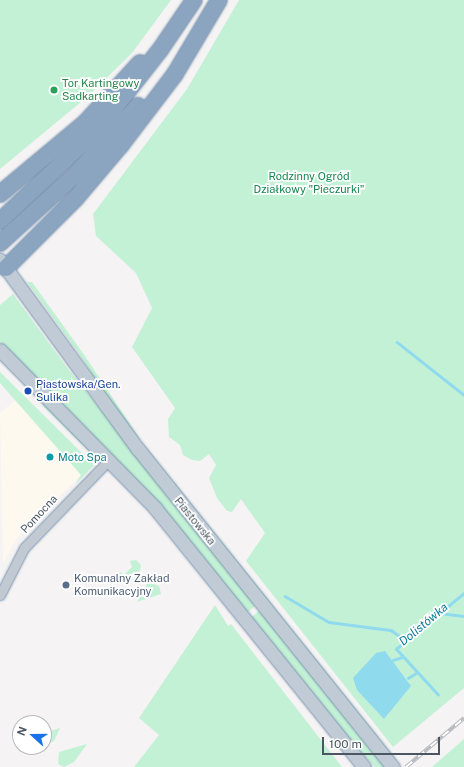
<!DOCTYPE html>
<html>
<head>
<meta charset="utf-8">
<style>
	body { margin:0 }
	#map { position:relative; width:464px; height:767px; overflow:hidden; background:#f5f3f3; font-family:"Public Sans",sans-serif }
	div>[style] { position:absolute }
	.commercial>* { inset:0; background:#fdf9ef }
	.green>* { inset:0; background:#c3f1d5 }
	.water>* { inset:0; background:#90daee }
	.stream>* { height:2.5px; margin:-1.25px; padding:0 1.25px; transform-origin:1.25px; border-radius:1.25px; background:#90daee }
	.roads { filter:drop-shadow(0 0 1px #7690ad) drop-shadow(0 0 1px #7690ad) }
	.street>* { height:9px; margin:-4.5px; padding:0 4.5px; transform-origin:4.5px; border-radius:4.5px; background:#c1cad2 }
	.secondary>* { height:13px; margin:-6.5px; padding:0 6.5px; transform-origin:6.5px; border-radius:6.5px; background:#c1cbd6 }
	.highway>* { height:16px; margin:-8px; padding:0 8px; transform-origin:8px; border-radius:8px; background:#8ba5c1 }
	.rail>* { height:4px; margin-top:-2px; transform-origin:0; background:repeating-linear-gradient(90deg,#fff 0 8px,#b5b8bd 0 16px); box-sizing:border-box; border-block:1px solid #b5b8bd }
	.dots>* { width:11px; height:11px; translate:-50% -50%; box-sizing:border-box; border:2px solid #fff; border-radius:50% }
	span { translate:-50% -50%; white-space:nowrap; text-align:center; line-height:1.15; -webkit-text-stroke:3.5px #fff; paint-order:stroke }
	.leisure-label { font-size:11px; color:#27864d }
	.left { translate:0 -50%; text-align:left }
	.park-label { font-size:11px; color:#17864f }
	.transit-label { font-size:11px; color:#164399 }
	.culture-label { font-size:11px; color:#0d838f }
	.street-label { font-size:11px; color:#4a5661 }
	.service-label { font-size:11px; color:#4e5e75 }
	.water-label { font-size:12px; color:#0c7c9b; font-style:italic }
	.north { position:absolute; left:12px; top:715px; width:40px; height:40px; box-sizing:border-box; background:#fff; border:1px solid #b7bbc0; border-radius:50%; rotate:291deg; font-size:11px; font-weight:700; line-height:16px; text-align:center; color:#4a5661 }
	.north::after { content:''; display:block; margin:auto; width:14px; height:18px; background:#1a73e8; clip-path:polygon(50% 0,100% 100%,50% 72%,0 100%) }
	.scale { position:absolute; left:322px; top:737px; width:118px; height:18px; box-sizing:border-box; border:2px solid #4a5661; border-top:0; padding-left:5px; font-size:12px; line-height:14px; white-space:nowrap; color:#4a5661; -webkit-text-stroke:3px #fff; paint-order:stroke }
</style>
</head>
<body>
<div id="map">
	<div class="commercial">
		<i style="clip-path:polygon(15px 400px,81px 475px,16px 539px,3px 564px,0 413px)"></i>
	</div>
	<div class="green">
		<i style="clip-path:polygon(0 0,171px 0,132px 53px,87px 97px,0 169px)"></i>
		<i style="clip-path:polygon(239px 0,464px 0,464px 688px,393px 747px,246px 561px,265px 533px,241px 499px,232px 512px,227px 511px,217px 498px,209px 478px,216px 465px,209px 454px,200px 461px,192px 460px,183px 455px,180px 445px,169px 437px,168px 419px,175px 408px,132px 347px,152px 308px,136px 273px,96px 236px,93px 214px,187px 89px)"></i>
		<i style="clip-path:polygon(27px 282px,32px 282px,85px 356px,142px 442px,110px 404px,82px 358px)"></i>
		<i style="clip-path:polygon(13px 294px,68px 369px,257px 604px,248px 612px,252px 617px,261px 609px,387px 767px,375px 767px,339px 728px,133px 478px,0 342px,0 305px)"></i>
		<i style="clip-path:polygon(0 372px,94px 465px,75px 485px,81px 475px,0 383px)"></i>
		<i style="clip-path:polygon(42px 403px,54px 410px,97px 459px,43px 406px)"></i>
		<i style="clip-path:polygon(145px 446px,397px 760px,397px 761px,144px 449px)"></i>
		<i style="clip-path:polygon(136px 560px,141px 565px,140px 571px,117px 578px,120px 572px,124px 575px,132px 567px,130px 561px)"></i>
		<i style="clip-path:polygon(148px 582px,159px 586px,161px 594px,137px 602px)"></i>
		<i style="clip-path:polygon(215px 605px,228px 626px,231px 624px,342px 767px,134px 767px,159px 735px,139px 718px)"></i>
		<i style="clip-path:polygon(60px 728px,54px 741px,44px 746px,44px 733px)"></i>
		<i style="clip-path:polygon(464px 739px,464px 767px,432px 767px)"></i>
		<i style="clip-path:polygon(87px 744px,74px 762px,64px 767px,58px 764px,59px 752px)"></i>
	</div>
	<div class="water">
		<i style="clip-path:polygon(385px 651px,411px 686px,384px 719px,357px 690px,353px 678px,376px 653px)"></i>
	</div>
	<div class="stream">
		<i style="left:397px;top:342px;width:85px;rotate:38.3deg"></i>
		<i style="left:285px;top:596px;width:51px;rotate:30.6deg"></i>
		<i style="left:329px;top:622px;width:63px;rotate:7.4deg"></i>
		<i style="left:391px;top:630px;width:16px;rotate:35deg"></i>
		<i style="left:439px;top:613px;width:25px;rotate:7deg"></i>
		<i style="left:393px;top:660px;width:9px;rotate:-18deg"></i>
		<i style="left:408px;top:678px;width:9px;rotate:-32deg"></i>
		<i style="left:438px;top:695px;width:62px;rotate:-132.4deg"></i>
		<i style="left:396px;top:649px;width:88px;rotate:-39.5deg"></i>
	</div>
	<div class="roads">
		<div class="street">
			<i style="left:0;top:595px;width:53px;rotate:-62.9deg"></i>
			<i style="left:24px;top:548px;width:122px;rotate:-46deg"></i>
		</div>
		<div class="secondary">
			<i style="left:0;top:260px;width:234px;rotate:53.9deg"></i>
			<i style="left:138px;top:449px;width:408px;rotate:51.3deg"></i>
			<i style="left:0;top:350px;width:221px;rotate:45.5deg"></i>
			<i style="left:155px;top:508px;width:333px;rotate:51.1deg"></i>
		</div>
		<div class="highway">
			<i style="left:0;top:194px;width:112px;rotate:-39.9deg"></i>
			<i style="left:86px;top:122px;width:80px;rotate:-47.5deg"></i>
			<i style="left:0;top:221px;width:134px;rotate:-43.2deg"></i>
			<i style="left:98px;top:129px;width:100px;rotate:-51.9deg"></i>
			<i style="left:160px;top:50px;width:60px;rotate:-55.8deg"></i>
			<i style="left:0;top:243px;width:100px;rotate:-42.2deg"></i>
			<i style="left:74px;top:176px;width:95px;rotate:-47.6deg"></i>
			<i style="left:6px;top:268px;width:99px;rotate:-45deg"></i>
			<i style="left:76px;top:198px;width:70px;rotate:-49.7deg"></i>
			<i style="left:121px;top:145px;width:89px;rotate:-52.7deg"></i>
			<i style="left:175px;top:74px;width:86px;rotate:-59.3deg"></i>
		</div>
	</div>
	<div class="rail">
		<i style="left:406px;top:767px;width:76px;rotate:-40.2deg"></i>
	</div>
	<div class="dots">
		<i style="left:54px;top:90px;background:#2e9e5b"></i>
		<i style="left:28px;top:391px;background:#1a4fb4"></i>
		<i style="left:50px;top:457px;background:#0f9aa8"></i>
		<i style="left:66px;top:585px;background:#5c6f8a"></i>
	</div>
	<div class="leisure-label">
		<span class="left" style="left:62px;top:90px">Tor Kartingowy<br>Sadkarting</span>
	</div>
	<div class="park-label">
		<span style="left:309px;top:183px">Rodzinny Ogród<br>Działkowy "Pieczurki"</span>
	</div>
	<div class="transit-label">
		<span class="left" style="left:36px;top:391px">Piastowska/Gen.<br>Sulika</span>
	</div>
	<div class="culture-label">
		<span class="left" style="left:58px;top:457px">Moto Spa</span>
	</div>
	<div class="street-label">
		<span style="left:39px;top:514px;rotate:-47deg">Pomocna</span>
		<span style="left:195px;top:521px;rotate:51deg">Piastowska</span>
	</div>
	<div class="service-label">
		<span class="left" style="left:74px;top:585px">Komunalny Zakład<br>Komunikacyjny</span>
	</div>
	<div class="water-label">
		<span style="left:424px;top:625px;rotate:-40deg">Dolistówka</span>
	</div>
	<div class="north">N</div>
	<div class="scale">100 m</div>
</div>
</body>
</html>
